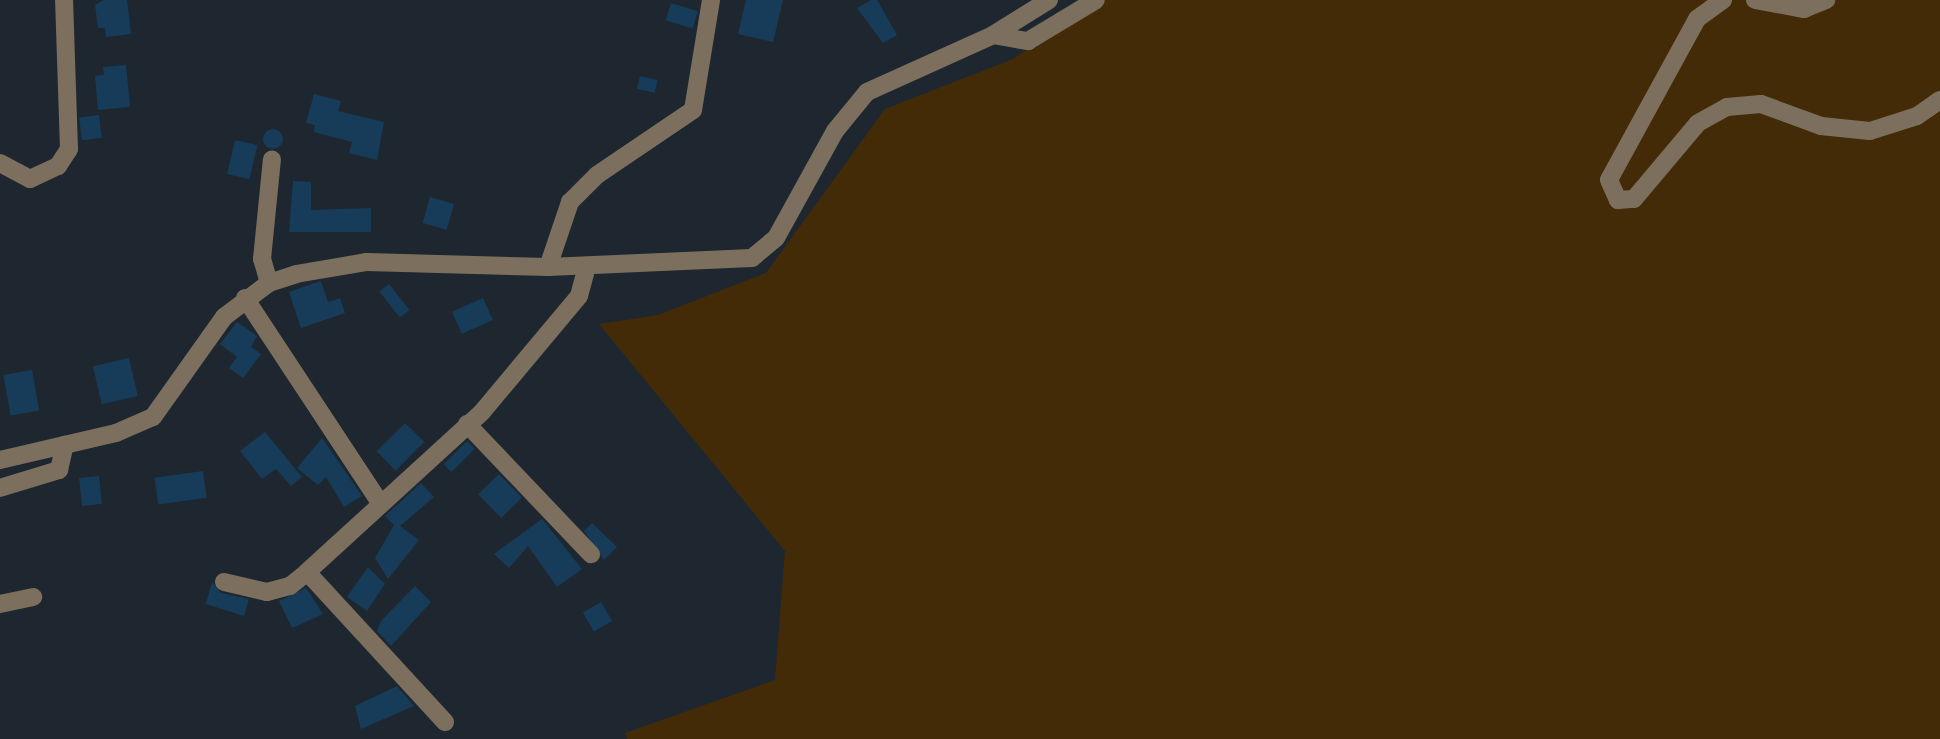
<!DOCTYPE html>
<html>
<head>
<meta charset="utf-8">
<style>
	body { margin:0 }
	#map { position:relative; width:1940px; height:739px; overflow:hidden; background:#1e2730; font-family:Karla,sans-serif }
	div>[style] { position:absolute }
	.green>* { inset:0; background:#442b08 }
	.building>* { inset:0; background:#173c5a; transform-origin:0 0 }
	.round { border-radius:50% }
	.minor>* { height:18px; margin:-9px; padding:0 9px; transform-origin:9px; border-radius:9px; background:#7d6f5e }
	span { translate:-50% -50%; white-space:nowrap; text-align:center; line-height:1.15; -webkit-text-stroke:5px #0c1013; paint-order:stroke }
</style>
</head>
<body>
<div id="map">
	<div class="green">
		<i style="clip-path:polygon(1099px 0,1940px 0,1940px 739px,627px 739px,625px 733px,775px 680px,785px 551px,599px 324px,658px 315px,766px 273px,885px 109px,1013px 59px)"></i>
	</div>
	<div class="building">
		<i style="clip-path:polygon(104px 0,127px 0,131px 34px,106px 37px,105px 28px,98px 28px,95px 5px)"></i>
		<i style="clip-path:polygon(746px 0,783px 0,773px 42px,738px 34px)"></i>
		<i style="clip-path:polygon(871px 0,877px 0,897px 35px,883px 43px,857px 8px)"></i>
		<i style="left:671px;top:3px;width:28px;height:18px;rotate:17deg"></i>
		<i style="clip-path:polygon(126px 65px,130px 107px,98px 110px,95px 76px,104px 75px,103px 67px)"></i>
		<i style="left:640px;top:76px;width:18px;height:13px;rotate:13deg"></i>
		<i style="clip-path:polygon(314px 94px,341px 101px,338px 111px,384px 122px,377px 160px,349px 153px,352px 142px,314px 132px,315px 125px,306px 123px)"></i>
		<i style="left:99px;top:115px;width:23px;height:20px;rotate:83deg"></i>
		<i class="round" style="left:263px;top:129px;width:20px;height:20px"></i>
		<i style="left:235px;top:140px;width:23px;height:35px;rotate:13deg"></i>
		<i style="clip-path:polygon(293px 181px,311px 182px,311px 210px,371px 208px,371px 232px,289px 232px)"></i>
		<i style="left:430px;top:197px;width:25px;height:27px;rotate:16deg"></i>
		<i style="clip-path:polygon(321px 281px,328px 302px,340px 298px,345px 313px,301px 328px,289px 292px)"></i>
		<i style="left:389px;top:284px;width:33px;height:12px;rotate:52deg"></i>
		<i style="left:483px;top:298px;width:24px;height:34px;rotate:66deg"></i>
		<i style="clip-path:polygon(237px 322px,257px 336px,251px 347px,261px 354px,243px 378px,229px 368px,237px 357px,220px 344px)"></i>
		<i style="left:129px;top:358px;width:39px;height:37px;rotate:77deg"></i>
		<i style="left:32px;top:370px;width:41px;height:29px;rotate:80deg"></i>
		<i style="left:405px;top:423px;width:27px;height:40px;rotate:45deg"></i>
		<i style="clip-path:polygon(265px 432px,302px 477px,291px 486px,276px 469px,262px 479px,240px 451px)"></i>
		<i style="clip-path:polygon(322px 438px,362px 496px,344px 507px,326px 477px,318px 485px,297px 468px)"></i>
		<i style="left:467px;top:441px;width:11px;height:33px;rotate:45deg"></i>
		<i style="left:203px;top:471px;width:27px;height:49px;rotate:82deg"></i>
		<i style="left:499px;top:474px;width:33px;height:29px;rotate:46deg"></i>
		<i style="left:99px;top:476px;width:28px;height:20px;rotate:84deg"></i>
		<i style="clip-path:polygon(421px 483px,434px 497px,400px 526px,419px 540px,388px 579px,375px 558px,394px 525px,385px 516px)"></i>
		<i style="clip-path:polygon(542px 519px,582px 569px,557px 587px,528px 546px,509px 568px,494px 554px)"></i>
		<i style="clip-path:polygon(592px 523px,617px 547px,604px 560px,584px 531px)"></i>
		<i style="clip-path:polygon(368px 567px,385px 584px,367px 611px,347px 597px)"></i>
		<i style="clip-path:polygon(212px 582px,221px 593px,249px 599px,244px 616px,206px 604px)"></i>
		<i style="clip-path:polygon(415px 586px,431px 602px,391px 646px,377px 631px,381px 621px)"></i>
		<i style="clip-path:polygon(306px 588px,323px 614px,292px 628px,279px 601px)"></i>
		<i style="left:601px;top:602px;width:22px;height:21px;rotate:60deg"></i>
		<i style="clip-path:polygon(397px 686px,414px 706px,361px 729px,355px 706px)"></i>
	</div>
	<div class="minor">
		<i style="left:1723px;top:0;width:32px;rotate:144deg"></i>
		<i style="left:1697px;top:19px;width:183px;rotate:118.7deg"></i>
		<i style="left:1609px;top:180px;width:22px;rotate:66deg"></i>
		<i style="left:1618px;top:200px;width:16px;rotate:-4deg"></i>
		<i style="left:1634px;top:199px;width:99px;rotate:-49.9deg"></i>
		<i style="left:1698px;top:123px;width:33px;rotate:-29deg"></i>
		<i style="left:1727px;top:107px;width:34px;rotate:-5deg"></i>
		<i style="left:1761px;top:104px;width:64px;rotate:20.1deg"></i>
		<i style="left:1821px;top:126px;width:49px;rotate:5.8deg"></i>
		<i style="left:1870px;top:131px;width:49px;rotate:-17.7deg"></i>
		<i style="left:1917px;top:116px;width:28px;rotate:-35deg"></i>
		<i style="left:1755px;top:0;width:50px;rotate:10.4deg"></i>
		<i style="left:1804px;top:9px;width:24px;rotate:-22deg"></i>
		<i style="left:993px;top:35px;width:36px;rotate:10deg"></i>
		<i style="left:1028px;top:41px;width:79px;rotate:-31.1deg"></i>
		<i style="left:0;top:163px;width:34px;rotate:28deg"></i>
		<i style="left:30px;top:179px;width:31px;rotate:-25deg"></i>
		<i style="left:58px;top:166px;width:20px;rotate:-57deg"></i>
		<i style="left:69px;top:149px;width:149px;rotate:-91.9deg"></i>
		<i style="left:548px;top:267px;width:69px;rotate:-71.3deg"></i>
		<i style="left:570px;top:202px;width:38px;rotate:-45deg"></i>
		<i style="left:597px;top:175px;width:116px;rotate:-34.1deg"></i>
		<i style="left:693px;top:110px;width:111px;rotate:-80.7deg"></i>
		<i style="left:269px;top:283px;width:25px;rotate:-106deg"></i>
		<i style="left:262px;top:259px;width:100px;rotate:-84.3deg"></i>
		<i style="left:245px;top:298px;width:243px;rotate:56.6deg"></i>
		<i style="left:467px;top:424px;width:180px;rotate:46.4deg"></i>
		<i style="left:0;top:460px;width:119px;rotate:-13.1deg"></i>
		<i style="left:116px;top:433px;width:40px;rotate:-23.4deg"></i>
		<i style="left:153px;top:417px;width:123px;rotate:-54.6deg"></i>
		<i style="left:224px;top:317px;width:56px;rotate:-37.1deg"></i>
		<i style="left:269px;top:283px;width:28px;rotate:-18deg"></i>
		<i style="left:296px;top:274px;width:72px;rotate:-9.6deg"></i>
		<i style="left:367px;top:262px;width:181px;rotate:1.6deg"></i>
		<i style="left:548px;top:267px;width:204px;rotate:-2.5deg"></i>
		<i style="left:752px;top:258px;width:31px;rotate:-40deg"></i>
		<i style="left:776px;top:238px;width:122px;rotate:-61.1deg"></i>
		<i style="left:835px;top:131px;width:50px;rotate:-50.6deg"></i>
		<i style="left:867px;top:92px;width:138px;rotate:-24.3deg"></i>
		<i style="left:993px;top:35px;width:66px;rotate:-32deg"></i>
		<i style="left:0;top:488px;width:62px;rotate:-17deg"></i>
		<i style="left:59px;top:470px;width:26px;rotate:-77deg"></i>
		<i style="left:307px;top:572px;width:204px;rotate:47.4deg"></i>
		<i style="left:224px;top:582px;width:44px;rotate:13.1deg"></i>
		<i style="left:267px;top:592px;width:24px;rotate:-15deg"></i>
		<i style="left:290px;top:586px;width:22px;rotate:-39deg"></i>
		<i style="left:307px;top:572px;width:237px;rotate:-42.4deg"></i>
		<i style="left:482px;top:412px;width:151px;rotate:-50.1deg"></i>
		<i style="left:579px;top:296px;width:31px;rotate:-75deg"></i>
		<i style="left:0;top:604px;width:34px;rotate:-12deg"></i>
	</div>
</div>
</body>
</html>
